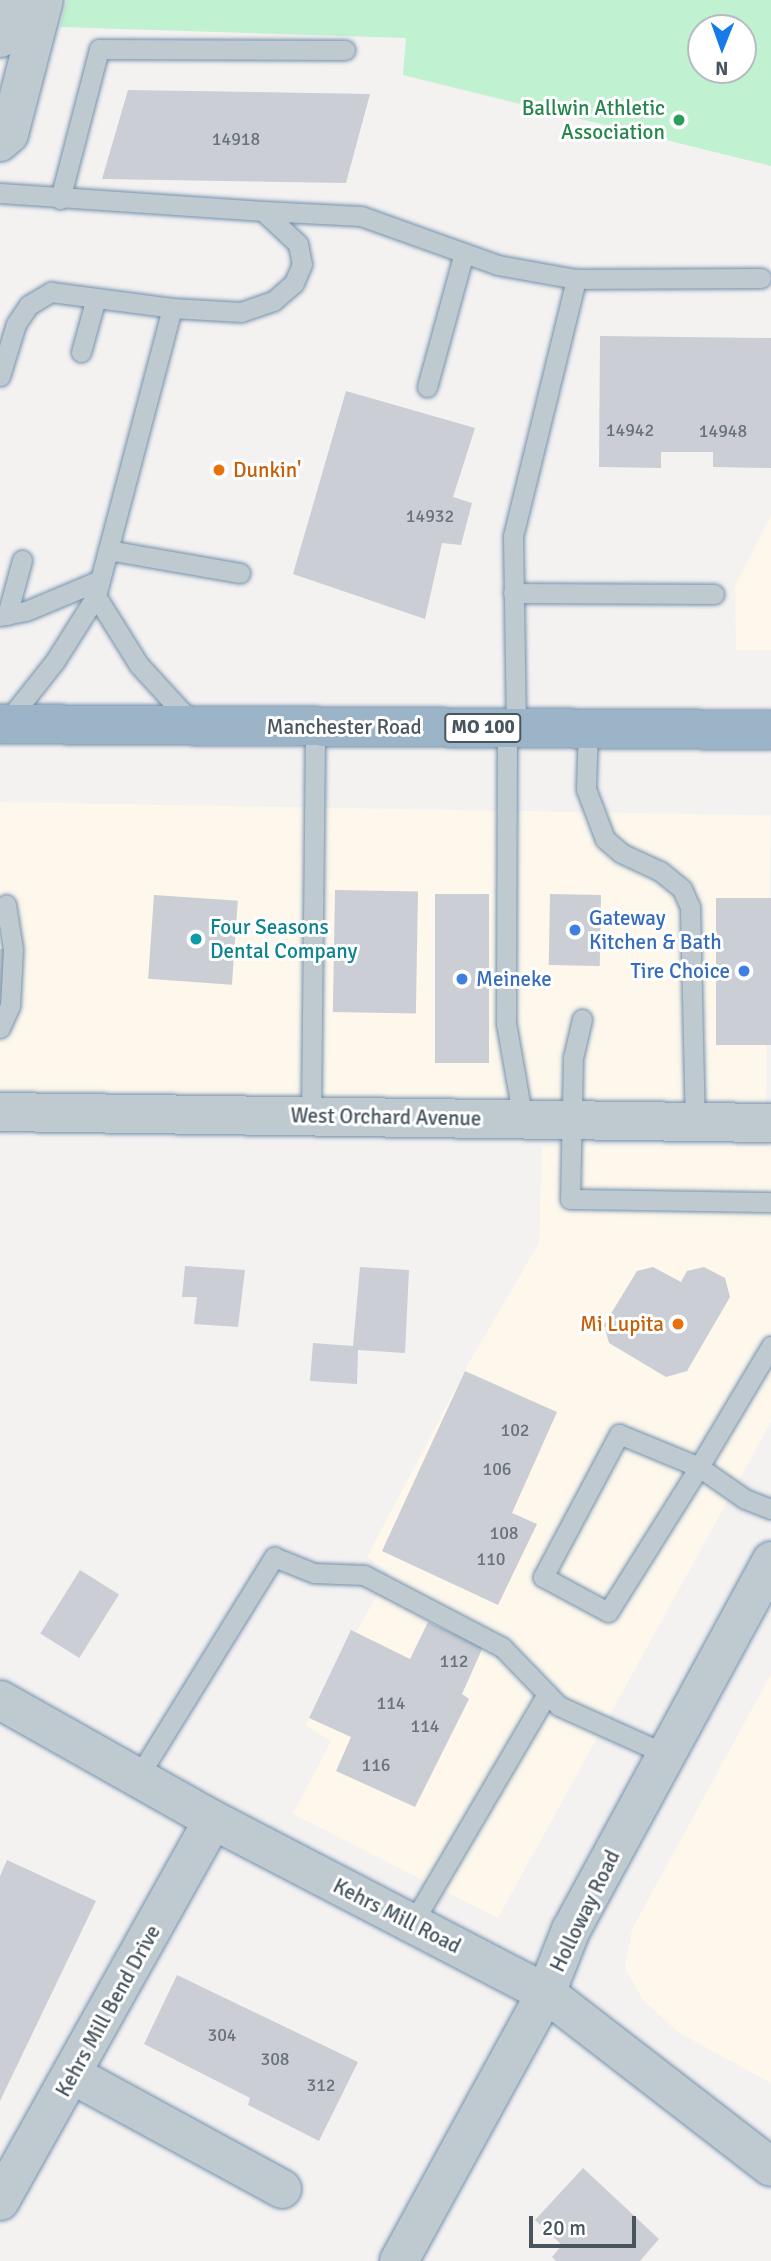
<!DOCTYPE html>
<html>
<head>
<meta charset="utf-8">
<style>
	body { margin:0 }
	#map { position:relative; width:771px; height:2261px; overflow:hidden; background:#f4f1f1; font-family:Signika,sans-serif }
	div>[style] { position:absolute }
	.commercial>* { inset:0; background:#fdf7ec; transform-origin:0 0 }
	.green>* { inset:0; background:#c0f1d1 }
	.building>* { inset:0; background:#cbced4; transform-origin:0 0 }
	.roads { filter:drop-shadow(0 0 2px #7391ac) drop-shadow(0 0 2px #7391ac) }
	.service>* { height:19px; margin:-9.5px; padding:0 9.5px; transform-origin:9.5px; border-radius:9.5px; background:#bfc9d0 }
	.minor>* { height:38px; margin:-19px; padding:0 19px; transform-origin:19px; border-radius:19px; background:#bfc9d0 }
	.tertiary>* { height:38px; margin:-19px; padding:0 19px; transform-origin:19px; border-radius:19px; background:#bfc9d0 }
	.trunk>* { height:38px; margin:-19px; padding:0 19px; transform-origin:19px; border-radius:19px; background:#9cb4c8 }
	.dots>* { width:19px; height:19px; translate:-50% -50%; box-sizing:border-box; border:4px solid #fff; border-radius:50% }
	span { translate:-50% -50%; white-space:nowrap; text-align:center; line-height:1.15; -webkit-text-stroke:6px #fff; paint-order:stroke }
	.number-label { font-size:18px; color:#69737c }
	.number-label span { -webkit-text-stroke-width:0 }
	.shield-label span { padding:2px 5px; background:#fff; border:2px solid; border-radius:5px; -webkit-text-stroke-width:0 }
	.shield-label { font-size:19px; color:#48555f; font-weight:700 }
	.leisure-label { font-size:21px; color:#27864d }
	.right { translate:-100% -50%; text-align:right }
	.food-label { font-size:21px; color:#c56008 }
	.left { translate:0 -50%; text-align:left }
	.street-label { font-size:21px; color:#48555f }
	.shop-label { font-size:21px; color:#366cbe }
	.culture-label { font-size:21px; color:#0d838f }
	.north { position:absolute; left:687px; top:14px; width:70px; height:70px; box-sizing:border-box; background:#fff; border:2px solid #b6bbbf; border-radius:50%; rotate:181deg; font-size:19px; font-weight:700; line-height:28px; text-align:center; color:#48555f }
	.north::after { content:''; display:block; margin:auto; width:24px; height:32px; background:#167ae9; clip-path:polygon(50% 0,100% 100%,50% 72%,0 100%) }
	.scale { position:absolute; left:529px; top:2216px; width:107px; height:32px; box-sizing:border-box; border:4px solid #48555f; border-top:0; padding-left:9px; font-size:21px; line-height:24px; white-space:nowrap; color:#48555f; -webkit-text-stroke:5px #fff; paint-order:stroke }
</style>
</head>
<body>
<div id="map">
	<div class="commercial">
		<i style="clip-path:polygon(771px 515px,771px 650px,736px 650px,735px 586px)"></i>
		<i style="left:0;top:802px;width:771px;height:295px;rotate:1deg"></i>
		<i style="clip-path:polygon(542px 1146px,771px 1146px,771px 1422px,498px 1918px,293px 1814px,331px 1741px,305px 1725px,389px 1573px,367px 1557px,470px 1361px,539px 1243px)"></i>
		<i style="clip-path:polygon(771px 1674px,771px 2083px,678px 2032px,643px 2000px,625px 1968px,632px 1929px)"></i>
	</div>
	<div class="green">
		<i style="clip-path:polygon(evenodd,67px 0,771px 0,771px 166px,403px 75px,406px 38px,60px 27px,67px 0,701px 28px,743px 28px,743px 70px,701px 70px,701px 28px)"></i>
	</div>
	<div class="building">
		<i style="clip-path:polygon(128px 90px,370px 94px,346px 183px,102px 179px)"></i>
		<i style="clip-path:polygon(600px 336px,771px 338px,771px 468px,713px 467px,713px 452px,661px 452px,661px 468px,599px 467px)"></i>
		<i style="clip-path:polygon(346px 391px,475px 428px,453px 497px,472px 503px,461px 545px,442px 543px,425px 619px,293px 574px)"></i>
		<i style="left:335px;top:890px;width:83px;height:122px;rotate:1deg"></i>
		<i style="left:435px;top:894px;width:54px;height:169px"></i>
		<i style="left:550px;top:894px;width:51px;height:71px;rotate:1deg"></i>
		<i style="left:154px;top:895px;width:84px;height:84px;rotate:4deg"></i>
		<i style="left:716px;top:898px;width:55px;height:147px"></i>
		<i style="left:0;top:949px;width:6px;height:55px"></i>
		<i style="clip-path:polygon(185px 1266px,245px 1270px,238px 1327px,194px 1324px,197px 1297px,182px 1297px)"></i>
		<i style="clip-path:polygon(360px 1267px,409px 1270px,405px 1353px,358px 1350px,357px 1384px,310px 1381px,313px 1343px,353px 1346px)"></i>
		<i style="clip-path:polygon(653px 1267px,681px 1282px,687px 1271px,704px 1267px,725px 1278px,730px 1297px,687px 1371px,666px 1377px,609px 1343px,604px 1325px,637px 1271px)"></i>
		<i style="clip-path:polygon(465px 1371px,557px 1412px,512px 1513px,537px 1524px,498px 1605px,382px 1551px)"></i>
		<i style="left:80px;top:1570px;width:46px;height:75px;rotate:32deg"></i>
		<i style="clip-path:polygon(428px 1622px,483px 1647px,462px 1694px,469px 1699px,415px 1807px,336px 1771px,351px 1737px,309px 1718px,351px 1630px,410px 1659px)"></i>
		<i style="clip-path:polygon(7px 1860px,96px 1901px,0 2101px,0 1876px)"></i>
		<i style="clip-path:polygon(177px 1975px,358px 2062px,319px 2141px,248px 2105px,250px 2098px,144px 2044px)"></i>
		<i style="clip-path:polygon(583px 2168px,659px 2239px,640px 2261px,556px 2261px,552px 2257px,562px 2245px,535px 2220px)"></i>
	</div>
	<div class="roads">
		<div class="service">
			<i style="left:0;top:193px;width:264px;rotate:3.9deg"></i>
			<i style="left:263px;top:211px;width:48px;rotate:43.3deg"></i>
			<i style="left:298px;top:244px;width:20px;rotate:79deg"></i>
			<i style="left:302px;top:264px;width:21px;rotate:113deg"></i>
			<i style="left:294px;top:283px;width:28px;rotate:139deg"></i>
			<i style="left:273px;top:301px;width:34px;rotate:161deg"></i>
			<i style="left:241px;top:312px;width:69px;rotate:-176.7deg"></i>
			<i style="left:172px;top:308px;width:298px;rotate:104.8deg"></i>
			<i style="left:60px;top:199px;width:155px;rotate:-75.4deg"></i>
			<i style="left:99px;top:49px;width:246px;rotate:0.2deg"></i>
			<i style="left:263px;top:211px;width:98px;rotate:2.9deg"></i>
			<i style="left:361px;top:216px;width:145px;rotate:19.7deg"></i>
			<i style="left:498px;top:265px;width:79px;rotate:10.2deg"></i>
			<i style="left:81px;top:352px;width:56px;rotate:-74.5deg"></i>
			<i style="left:0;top:376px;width:54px;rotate:-72.9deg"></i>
			<i style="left:16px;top:324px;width:23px;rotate:-56deg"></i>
			<i style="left:29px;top:305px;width:26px;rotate:-31deg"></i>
			<i style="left:51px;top:292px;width:122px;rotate:7.5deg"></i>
			<i style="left:427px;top:387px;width:139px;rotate:-74.6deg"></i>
			<i style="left:108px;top:550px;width:134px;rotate:9.9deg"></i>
			<i style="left:513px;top:593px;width:201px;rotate:0.3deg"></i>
			<i style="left:7px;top:615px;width:57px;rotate:-74.7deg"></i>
			<i style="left:0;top:616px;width:26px;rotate:-11deg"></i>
			<i style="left:26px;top:611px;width:80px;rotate:-22.7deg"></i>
			<i style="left:5px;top:724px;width:80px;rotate:-51.6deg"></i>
			<i style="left:55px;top:661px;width:77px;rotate:-57.8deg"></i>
			<i style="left:96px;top:596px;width:81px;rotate:58.1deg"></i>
			<i style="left:139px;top:665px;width:81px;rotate:47.5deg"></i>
			<i style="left:507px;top:728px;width:295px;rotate:90.2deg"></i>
			<i style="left:506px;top:1023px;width:97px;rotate:80deg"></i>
			<i style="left:516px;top:728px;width:192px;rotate:-90.9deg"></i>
			<i style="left:513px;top:536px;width:265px;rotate:-76.2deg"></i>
			<i style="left:576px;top:279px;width:185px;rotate:-0.3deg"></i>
			<i style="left:588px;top:728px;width:61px;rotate:91.9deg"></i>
			<i style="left:586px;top:789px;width:53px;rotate:69.2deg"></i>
			<i style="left:605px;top:839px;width:21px;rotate:41deg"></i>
			<i style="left:621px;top:853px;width:43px;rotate:24.8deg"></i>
			<i style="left:660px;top:871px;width:28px;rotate:39deg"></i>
			<i style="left:682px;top:889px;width:20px;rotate:66deg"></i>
			<i style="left:690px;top:907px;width:215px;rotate:88.7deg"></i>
			<i style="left:582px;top:1019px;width:39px;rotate:103deg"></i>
			<i style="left:573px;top:1057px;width:142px;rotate:91.2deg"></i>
			<i style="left:570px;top:1199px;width:201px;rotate:0.9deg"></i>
			<i style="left:0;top:1028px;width:24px;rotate:-66deg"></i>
			<i style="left:10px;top:1006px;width:57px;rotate:-87deg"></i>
			<i style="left:13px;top:949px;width:45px;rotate:-99deg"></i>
			<i style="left:311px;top:1116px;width:390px;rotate:-89.4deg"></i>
			<i style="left:771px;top:1346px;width:141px;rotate:120.8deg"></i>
			<i style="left:699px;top:1467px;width:56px;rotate:34.8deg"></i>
			<i style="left:745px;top:1499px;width:28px;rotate:21deg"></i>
			<i style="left:619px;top:1434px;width:87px;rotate:22.4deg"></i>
			<i style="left:699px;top:1467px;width:171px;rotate:122.1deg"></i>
			<i style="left:608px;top:1612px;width:74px;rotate:-151.7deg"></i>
			<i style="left:543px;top:1577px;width:162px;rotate:-62deg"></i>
			<i style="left:138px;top:1777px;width:259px;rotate:-58.3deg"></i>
			<i style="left:274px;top:1557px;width:43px;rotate:21.8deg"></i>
			<i style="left:314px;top:1573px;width:50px;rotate:2.3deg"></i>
			<i style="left:364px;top:1575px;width:156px;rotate:27.6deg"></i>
			<i style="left:502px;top:1647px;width:82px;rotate:46deg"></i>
			<i style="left:559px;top:1706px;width:117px;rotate:24.2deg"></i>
			<i style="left:412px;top:1924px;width:267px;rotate:-59.6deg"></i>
		</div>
		<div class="minor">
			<i style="left:0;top:38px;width:39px;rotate:-75deg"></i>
			<i style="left:0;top:142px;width:12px;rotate:-42deg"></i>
			<i style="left:9px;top:134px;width:138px;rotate:-75.4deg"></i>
			<i style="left:0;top:1112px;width:771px;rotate:0.82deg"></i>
			<i style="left:0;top:1700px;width:244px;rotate:29.4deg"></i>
			<i style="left:213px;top:1820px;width:375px;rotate:27.5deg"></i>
			<i style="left:73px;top:2075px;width:238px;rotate:28.6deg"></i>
			<i style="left:0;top:2201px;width:436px;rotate:-60.8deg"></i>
		</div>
		<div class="tertiary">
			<i style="left:546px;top:1993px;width:284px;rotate:37.7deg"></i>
			<i style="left:399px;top:2261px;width:306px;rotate:-61.3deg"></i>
			<i style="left:546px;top:1993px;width:68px;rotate:-68.4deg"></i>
			<i style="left:571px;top:1930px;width:420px;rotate:-61.5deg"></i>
		</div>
		<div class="trunk">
			<i style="left:0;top:724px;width:771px;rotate:0.45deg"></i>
		</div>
	</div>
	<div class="dots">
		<i style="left:679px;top:120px;background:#2e9e5b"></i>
		<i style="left:219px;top:470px;background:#e8710a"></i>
		<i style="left:575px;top:930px;background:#3f7fe0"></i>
		<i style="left:196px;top:939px;background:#0f9aa8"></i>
		<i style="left:744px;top:971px;background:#3f7fe0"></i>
		<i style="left:462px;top:979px;background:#3f7fe0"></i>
		<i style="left:678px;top:1324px;background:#e8710a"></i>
	</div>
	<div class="number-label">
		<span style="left:236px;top:139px">14918</span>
		<span style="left:630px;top:430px">14942</span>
		<span style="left:723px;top:431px">14948</span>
		<span style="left:430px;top:516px">14932</span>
		<span style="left:515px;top:1430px">102</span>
		<span style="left:497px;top:1469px">106</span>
		<span style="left:504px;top:1533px">108</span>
		<span style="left:491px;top:1559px">110</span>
		<span style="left:454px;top:1661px">112</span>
		<span style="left:391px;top:1703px">114</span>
		<span style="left:425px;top:1726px">114</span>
		<span style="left:376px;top:1765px">116</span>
		<span style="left:222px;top:2035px">304</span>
		<span style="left:275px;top:2059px">308</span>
		<span style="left:321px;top:2085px">312</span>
	</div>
	<div class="shield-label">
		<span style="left:483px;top:728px">MO 100</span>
	</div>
	<div class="leisure-label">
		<span class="right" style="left:665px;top:120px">Ballwin Athletic<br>Association</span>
	</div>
	<div class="food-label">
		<span class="left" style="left:233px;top:470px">Dunkin'</span>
		<span class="right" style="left:664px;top:1324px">Mi Lupita</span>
	</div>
	<div class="street-label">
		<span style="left:344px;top:727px">Manchester Road</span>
		<span style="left:386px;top:1117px;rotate:1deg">West Orchard Avenue</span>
		<span style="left:585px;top:1911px;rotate:-64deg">Holloway Road</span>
		<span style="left:397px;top:1916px;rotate:27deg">Kehrs Mill Road</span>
		<span style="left:108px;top:2011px;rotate:-61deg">Kehrs Mill Bend Drive</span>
	</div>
	<div class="shop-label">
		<span class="left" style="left:589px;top:930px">Gateway<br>Kitchen &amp; Bath</span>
		<span class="right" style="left:730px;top:971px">Tire Choice</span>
		<span class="left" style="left:476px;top:979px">Meineke</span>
	</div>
	<div class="culture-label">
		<span class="left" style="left:210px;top:939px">Four Seasons<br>Dental Company</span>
	</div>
	<div class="north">N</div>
	<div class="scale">20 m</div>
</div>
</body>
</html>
